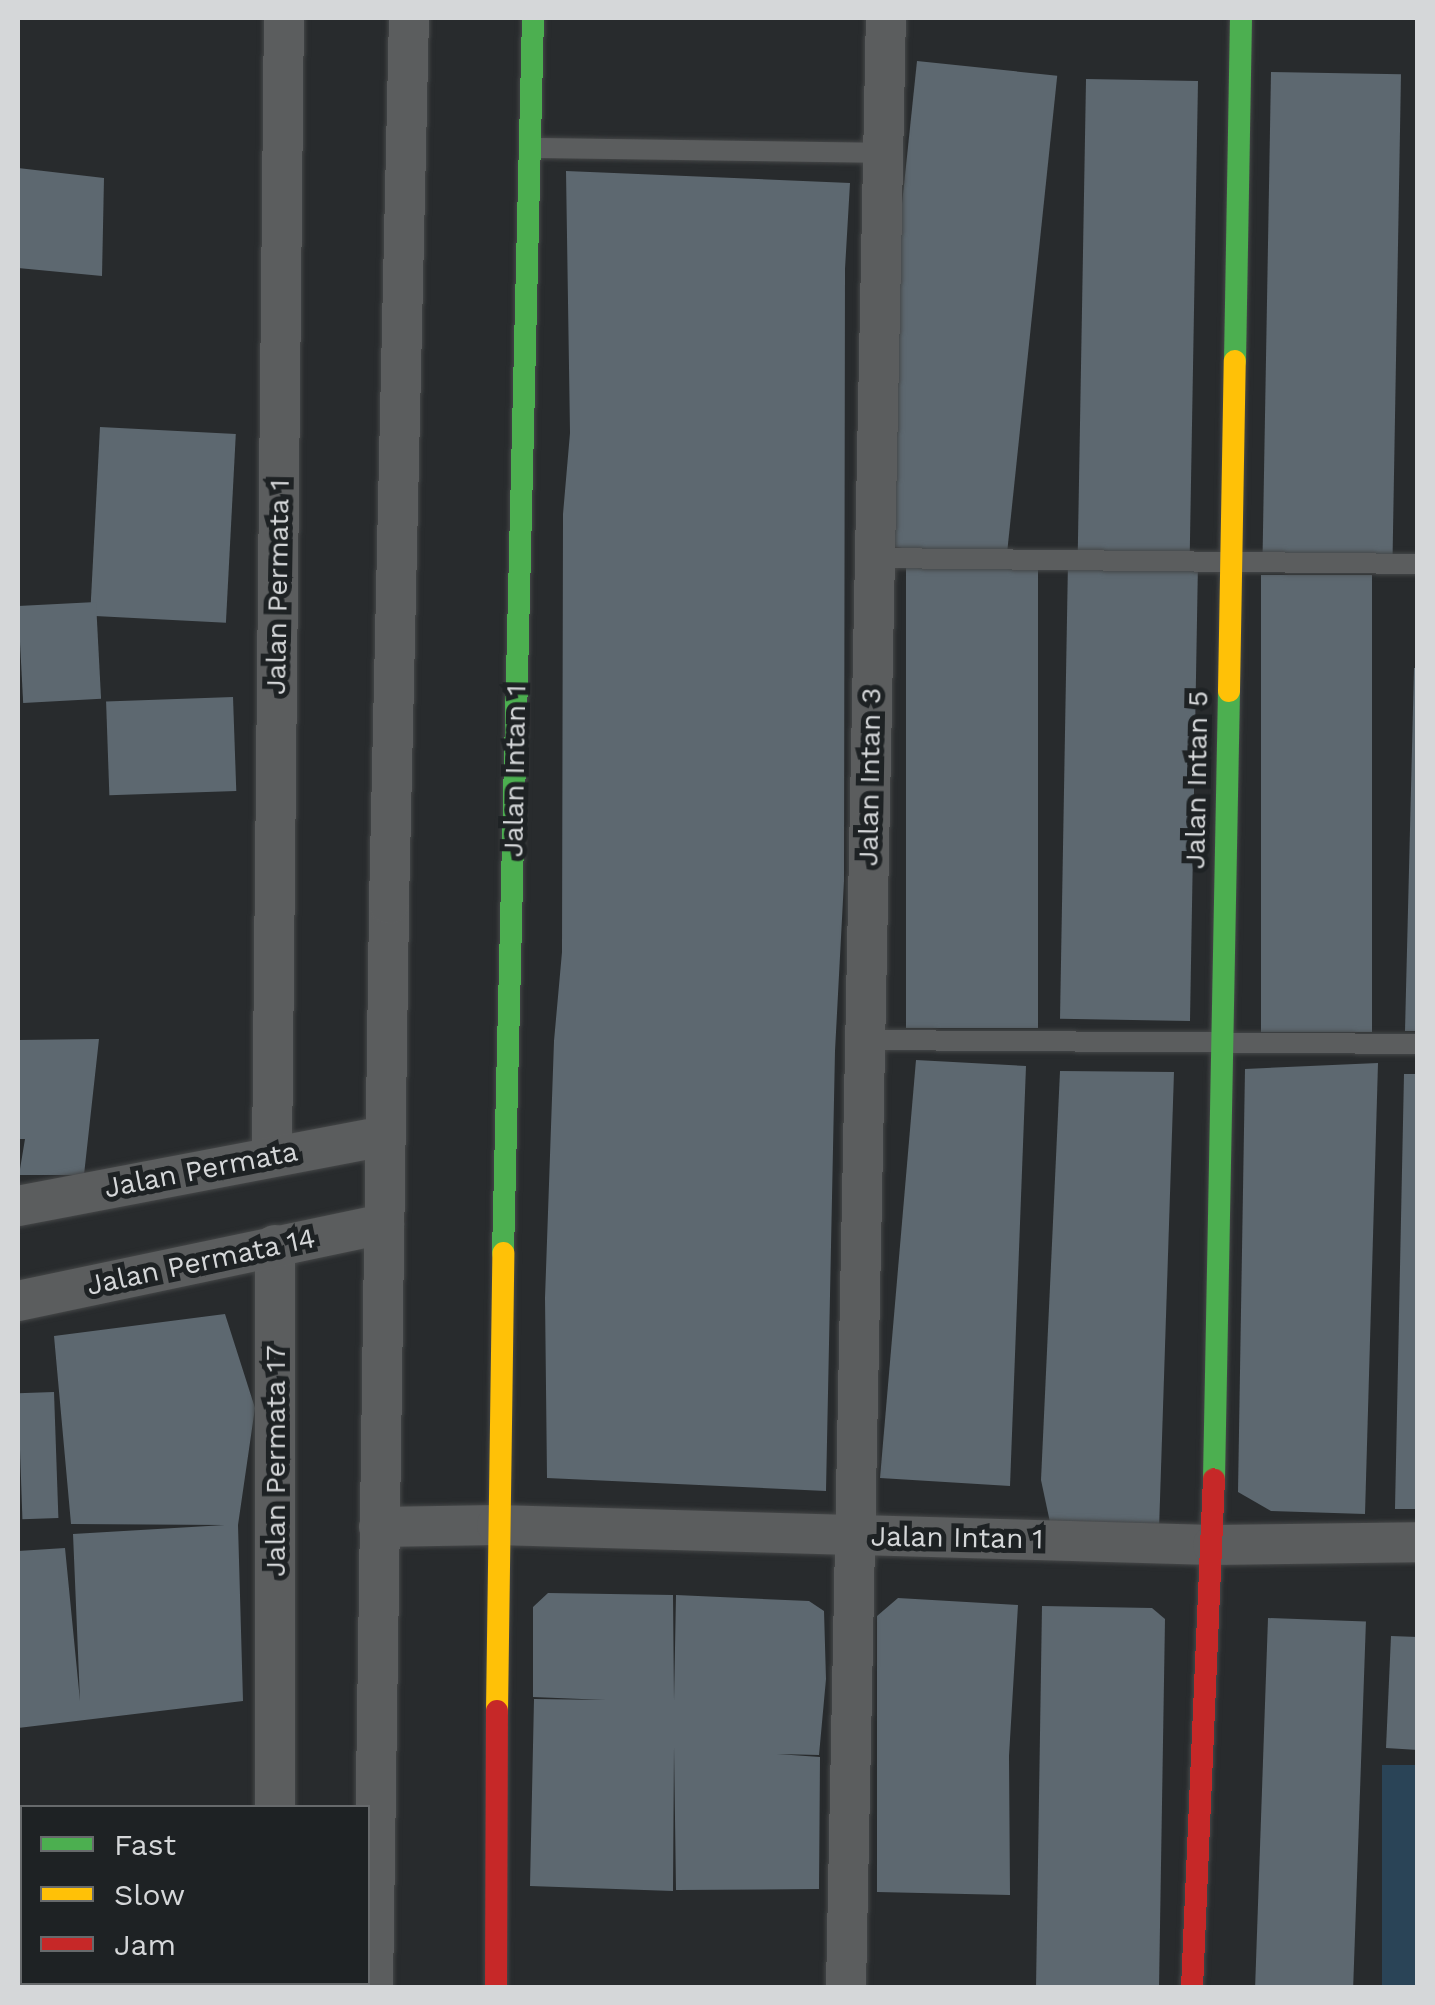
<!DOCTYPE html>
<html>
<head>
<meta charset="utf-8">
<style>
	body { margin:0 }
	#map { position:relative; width:1435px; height:2005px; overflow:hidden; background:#282b2d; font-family:"Work Sans",sans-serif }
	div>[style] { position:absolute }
	.green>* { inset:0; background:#2a4457; transform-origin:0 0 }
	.building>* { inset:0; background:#5d6870; transform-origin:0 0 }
	.roads { filter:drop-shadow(0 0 2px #454748) drop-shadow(0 0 2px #454748) }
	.lane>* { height:20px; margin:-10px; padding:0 10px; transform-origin:10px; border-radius:10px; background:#5b5d5e }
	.street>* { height:40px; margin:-20px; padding:0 20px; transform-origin:20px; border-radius:20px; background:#5b5d5e }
	.fast>* { height:22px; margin:-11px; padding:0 11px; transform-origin:11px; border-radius:11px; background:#4caf50 }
	.slow>* { height:22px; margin:-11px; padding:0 11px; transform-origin:11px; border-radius:11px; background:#ffc107 }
	.jam>* { height:22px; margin:-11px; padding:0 11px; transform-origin:11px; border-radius:11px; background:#c62828 }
	span { translate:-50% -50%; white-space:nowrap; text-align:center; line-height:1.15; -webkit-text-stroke:10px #1e2224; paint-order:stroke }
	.street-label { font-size:28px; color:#d5d7d9 }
	.frame { position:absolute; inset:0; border:20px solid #d5d7d9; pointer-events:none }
	.legend { position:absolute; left:20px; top:1805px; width:350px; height:180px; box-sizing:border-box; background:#1e2224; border:2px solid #676a6c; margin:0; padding:12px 18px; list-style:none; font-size:30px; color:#d5d7d9 }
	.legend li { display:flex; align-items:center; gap:20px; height:50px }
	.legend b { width:50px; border:2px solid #676a6c }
</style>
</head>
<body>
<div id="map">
	<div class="green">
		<i style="left:1382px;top:1765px;width:35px;height:222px"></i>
	</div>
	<div class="building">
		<i style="left:917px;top:61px;width:141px;height:486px;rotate:6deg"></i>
		<i style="left:1271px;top:72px;width:130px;height:483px;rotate:1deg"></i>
		<i style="left:1198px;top:81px;width:475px;height:112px;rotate:91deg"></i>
		<i style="clip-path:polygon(18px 168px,104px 178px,102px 276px,18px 268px)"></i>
		<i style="clip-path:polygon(566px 171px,850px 183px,845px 269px,844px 881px,835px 1051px,826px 1491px,547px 1478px,545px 1298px,554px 1041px,562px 952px,563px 514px,570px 433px)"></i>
		<i style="left:100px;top:427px;width:136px;height:189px;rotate:3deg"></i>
		<i style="left:1198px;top:562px;width:459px;height:130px;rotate:91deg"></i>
		<i style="left:906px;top:568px;width:132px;height:460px"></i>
		<i style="left:1372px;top:575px;width:457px;height:111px;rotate:90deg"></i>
		<i style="left:96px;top:602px;width:97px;height:78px;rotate:87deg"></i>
		<i style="clip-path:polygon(1414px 668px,1418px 668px,1418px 1031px,1405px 1031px)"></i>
		<i style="left:233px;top:697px;width:94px;height:127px;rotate:88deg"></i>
		<i style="clip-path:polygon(99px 1039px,84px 1175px,19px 1175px,25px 1139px,18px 1139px,18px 1040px)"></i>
		<i style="clip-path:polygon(916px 1060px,1026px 1066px,1010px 1486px,880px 1478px)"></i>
		<i style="clip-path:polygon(1378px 1063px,1365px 1514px,1271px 1511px,1238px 1492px,1245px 1069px)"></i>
		<i style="clip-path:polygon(1060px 1071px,1174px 1072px,1159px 1530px,1051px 1527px,1041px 1480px)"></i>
		<i style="clip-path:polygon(1404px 1074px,1418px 1074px,1418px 1509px,1395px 1509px)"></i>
		<i style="clip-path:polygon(225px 1314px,255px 1408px,238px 1525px,243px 1701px,18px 1728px,18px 1551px,65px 1548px,80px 1701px,73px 1534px,225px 1525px,71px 1524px,54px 1336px)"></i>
		<i style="left:54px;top:1392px;width:126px;height:36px;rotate:88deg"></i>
		<i style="clip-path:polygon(548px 1593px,673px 1595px,674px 1701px,676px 1595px,809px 1601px,824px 1611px,826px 1679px,819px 1755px,777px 1754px,820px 1757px,819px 1889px,676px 1890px,674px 1746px,673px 1891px,530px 1886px,534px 1699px,606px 1700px,533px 1697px,533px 1607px)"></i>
		<i style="clip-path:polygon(898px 1598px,1018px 1605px,1009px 1756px,1010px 1895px,877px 1892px,877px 1616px)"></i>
		<i style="clip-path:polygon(1042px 1606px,1152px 1608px,1165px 1619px,1159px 1988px,1036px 1988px)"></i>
		<i style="left:1268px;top:1618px;width:98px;height:370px;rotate:2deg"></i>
		<i style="clip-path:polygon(1391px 1636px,1418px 1637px,1418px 1750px,1386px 1748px)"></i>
	</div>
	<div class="roads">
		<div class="lane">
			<i style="left:532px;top:148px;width:351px;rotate:0.8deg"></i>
			<i style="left:875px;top:558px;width:543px;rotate:0.63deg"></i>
			<i style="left:865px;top:1040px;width:553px;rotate:0.41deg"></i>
		</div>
		<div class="street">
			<i style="left:272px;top:1156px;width:1138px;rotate:-89.4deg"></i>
			<i style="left:18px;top:1206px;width:374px;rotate:-10.8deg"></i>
			<i style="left:275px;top:1245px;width:563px;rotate:90deg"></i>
			<i style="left:18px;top:1301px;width:374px;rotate:-11.9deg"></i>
			<i style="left:379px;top:1527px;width:118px;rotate:-1deg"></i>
			<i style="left:497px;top:1525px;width:716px;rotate:1.6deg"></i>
			<i style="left:1213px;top:1545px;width:205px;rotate:-0.8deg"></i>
			<i style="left:275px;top:1988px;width:6px;rotate:-90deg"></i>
			<i style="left:373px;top:1988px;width:1084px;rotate:-89.15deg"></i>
			<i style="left:389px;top:904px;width:886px;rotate:-88.71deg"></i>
			<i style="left:846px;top:1988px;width:1970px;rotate:-88.84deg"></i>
		</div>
		<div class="fast">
			<i style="left:1235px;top:361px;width:343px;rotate:-89deg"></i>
			<i style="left:503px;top:1253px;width:1235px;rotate:-88.61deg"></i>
			<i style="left:1214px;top:1479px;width:788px;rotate:-88.91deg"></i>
		</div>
		<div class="slow">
			<i style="left:1229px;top:691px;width:330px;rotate:-89deg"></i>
			<i style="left:497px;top:1711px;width:458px;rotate:-89.2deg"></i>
		</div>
		<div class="jam">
			<i style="left:496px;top:1988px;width:277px;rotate:-89.8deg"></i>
			<i style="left:1192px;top:1988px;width:509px;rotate:-87.53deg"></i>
		</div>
	</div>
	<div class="street-label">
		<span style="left:278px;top:587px;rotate:-89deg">Jalan Permata 1</span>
		<span style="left:515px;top:771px;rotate:-89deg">Jalan Intan 1</span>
		<span style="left:870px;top:777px;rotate:-89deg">Jalan Intan 3</span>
		<span style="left:1197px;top:780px;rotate:-89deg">Jalan Intan 5</span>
		<span style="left:201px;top:1170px;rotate:-11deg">Jalan Permata</span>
		<span style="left:201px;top:1262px;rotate:-12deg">Jalan Permata 14</span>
		<span style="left:276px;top:1461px;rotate:-90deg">Jalan Permata 17</span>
		<span style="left:957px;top:1538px;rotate:1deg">Jalan Intan 1</span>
	</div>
	<div class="frame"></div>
	<ul class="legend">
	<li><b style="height:12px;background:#4caf50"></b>Fast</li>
	<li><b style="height:12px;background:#ffc107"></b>Slow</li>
	<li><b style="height:12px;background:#c62828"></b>Jam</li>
	</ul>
</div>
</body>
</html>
